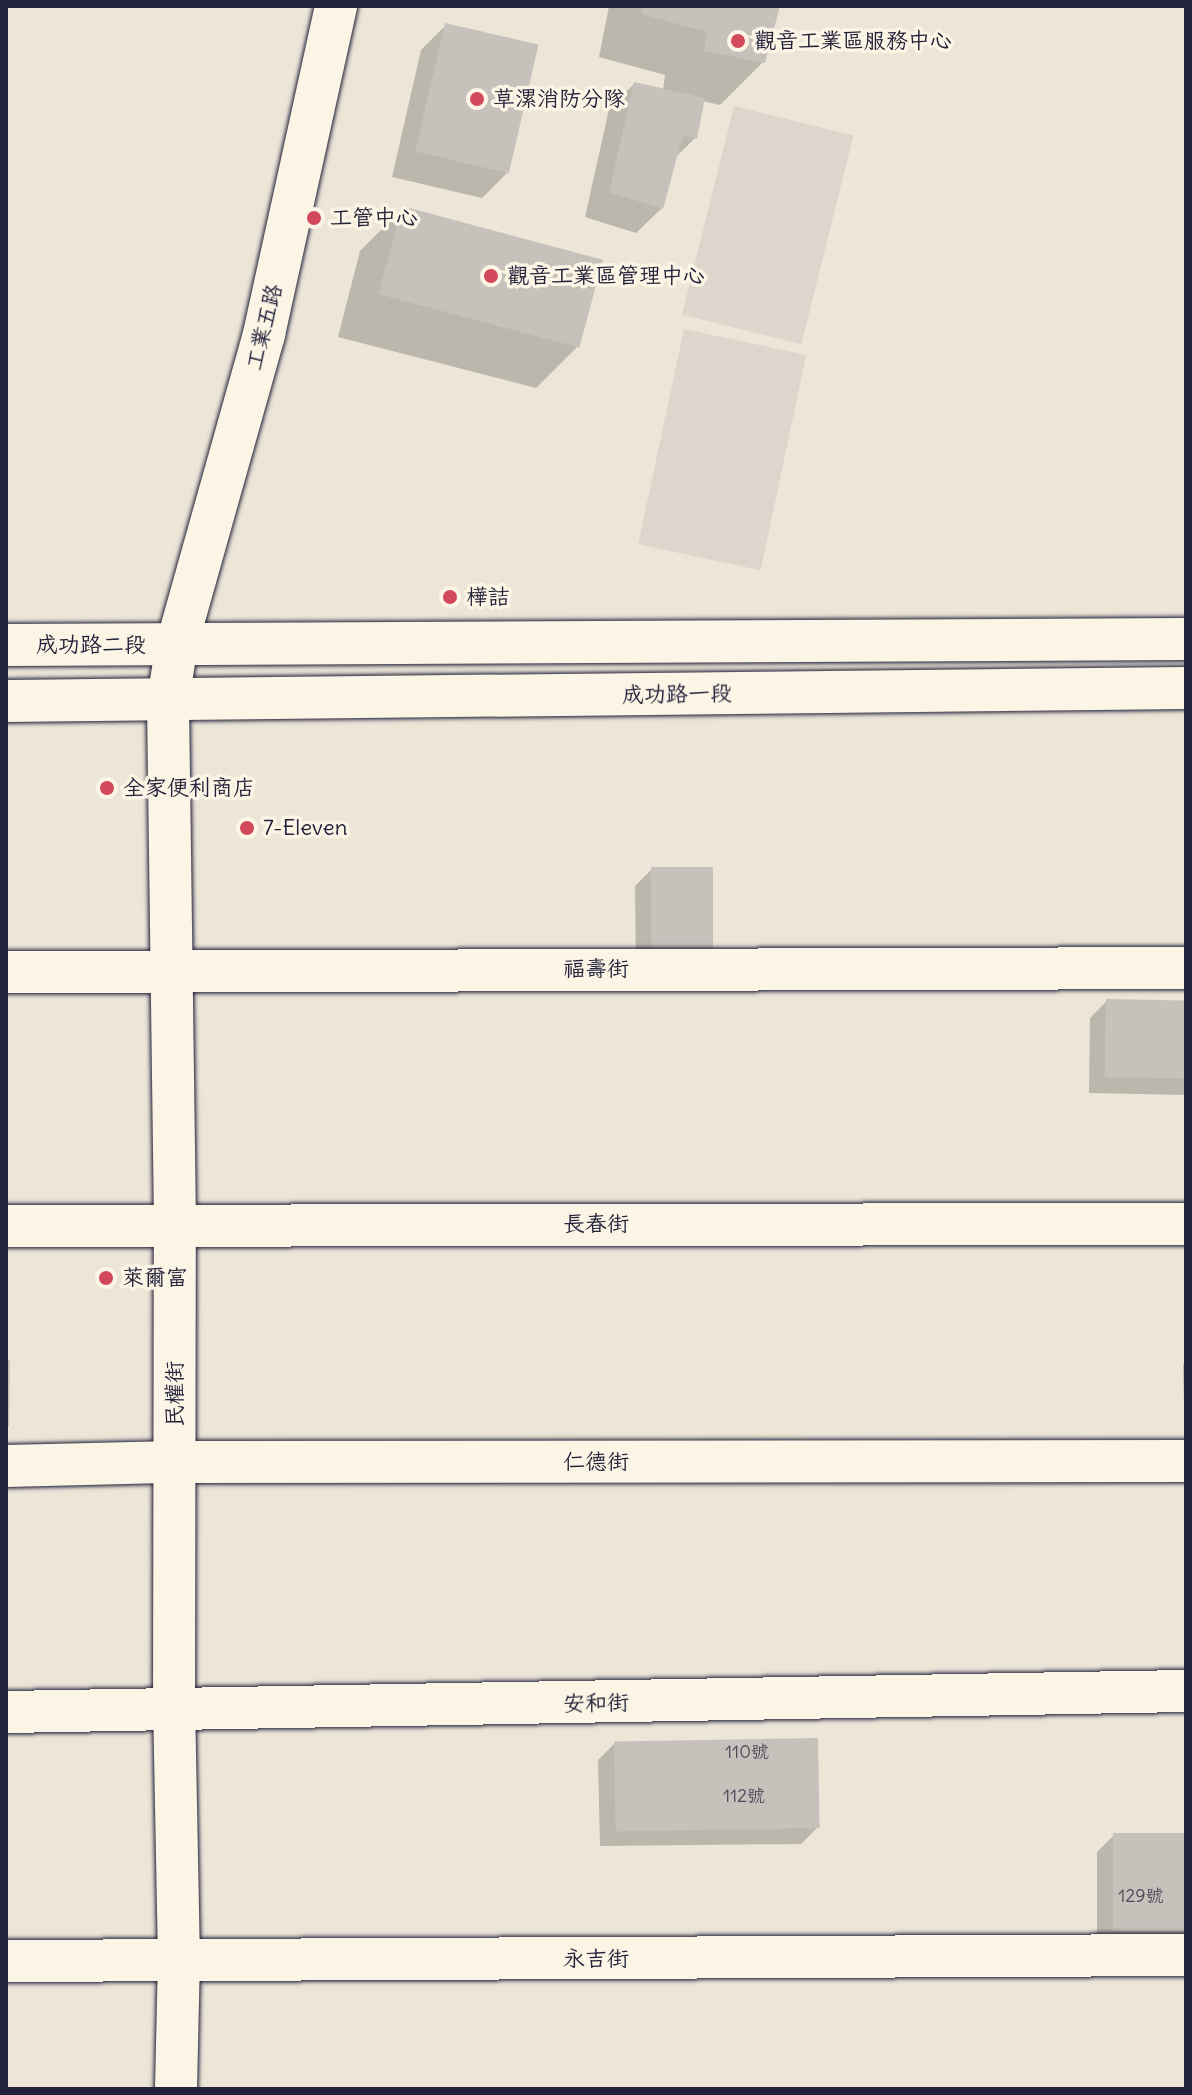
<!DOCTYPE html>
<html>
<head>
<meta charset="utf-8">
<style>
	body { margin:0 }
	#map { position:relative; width:1192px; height:2095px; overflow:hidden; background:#fcf5e5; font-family:Delius,"LXGW WenKai TC",sans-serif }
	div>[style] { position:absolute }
	.built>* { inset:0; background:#ece5d8; transform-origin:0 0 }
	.green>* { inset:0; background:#dcd6cc; transform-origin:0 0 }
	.shadow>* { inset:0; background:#0003 }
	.building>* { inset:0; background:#c6c1bb; transform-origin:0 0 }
	.roads { filter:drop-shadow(0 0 2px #22223b) drop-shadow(0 0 2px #22223b) }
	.minor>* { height:42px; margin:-21px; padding:0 21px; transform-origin:21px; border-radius:21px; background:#fcf5e5 }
	.dots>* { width:22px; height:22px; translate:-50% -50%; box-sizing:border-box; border:4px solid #fcf5e5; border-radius:50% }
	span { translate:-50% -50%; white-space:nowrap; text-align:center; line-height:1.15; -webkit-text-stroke:7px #fcf5e5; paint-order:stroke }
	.number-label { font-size:18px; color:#4b4a5b }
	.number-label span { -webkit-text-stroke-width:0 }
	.poi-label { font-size:22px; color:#22223b }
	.left { translate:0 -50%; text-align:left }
	.street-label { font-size:22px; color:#22223b }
	.frame { position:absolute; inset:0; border:8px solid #22223b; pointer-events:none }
</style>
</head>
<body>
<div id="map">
	<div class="built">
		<i style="left:6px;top:6px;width:1180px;height:2083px"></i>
	</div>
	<div class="green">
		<i style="left:734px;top:106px;width:123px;height:215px;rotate:14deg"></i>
		<i style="left:684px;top:329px;width:125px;height:220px;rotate:12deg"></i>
	</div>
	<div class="shadow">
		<i style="clip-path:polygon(609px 6px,778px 6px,763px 62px,720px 105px,702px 101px,695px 138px,675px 158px,662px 208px,636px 233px,585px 217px,609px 109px,634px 84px,663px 90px,665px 75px,599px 57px)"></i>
		<i style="clip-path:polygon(446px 25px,507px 173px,482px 198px,392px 177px,421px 50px)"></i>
		<i style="clip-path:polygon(403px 208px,579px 345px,536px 388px,338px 337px,360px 251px)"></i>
		<i style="clip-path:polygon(652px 869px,712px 961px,636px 979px,635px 886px)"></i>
		<i style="clip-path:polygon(1107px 1001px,1186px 1002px,1186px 1095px,1089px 1093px,1090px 1018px)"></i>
		<i style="clip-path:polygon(1186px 1363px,1186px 1445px,1185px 1445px,1183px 1365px)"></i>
		<i style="clip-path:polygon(615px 1743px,818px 1827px,801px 1844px,600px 1846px,598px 1760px)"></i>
		<i style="clip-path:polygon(1114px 1835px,1186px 1835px,1186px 1947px,1097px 1947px,1097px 1852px)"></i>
	</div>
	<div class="building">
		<i style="clip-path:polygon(642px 6px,780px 6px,765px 63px,704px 51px,707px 32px,641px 14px)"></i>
		<i style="left:445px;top:23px;width:96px;height:132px;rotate:13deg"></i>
		<i style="clip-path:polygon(634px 82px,705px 98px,697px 139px,683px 135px,663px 209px,609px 192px)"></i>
		<i style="left:402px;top:206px;width:208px;height:91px;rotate:15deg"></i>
		<i style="left:651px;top:867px;width:62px;height:96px"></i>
		<i style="left:1106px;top:999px;width:80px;height:78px;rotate:1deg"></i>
		<i style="clip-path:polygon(6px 1360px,10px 1360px,9px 1426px,6px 1426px)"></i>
		<i style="left:818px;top:1738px;width:90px;height:204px;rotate:89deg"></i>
		<i style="left:1113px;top:1833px;width:73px;height:98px"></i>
	</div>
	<div class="roads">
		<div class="minor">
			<i style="left:6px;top:645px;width:1180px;rotate:-0.29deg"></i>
			<i style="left:6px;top:701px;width:1180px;rotate:-0.63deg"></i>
			<i style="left:6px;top:972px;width:1180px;rotate:-0.19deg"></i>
			<i style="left:6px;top:1226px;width:1180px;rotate:-0.1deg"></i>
			<i style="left:6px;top:1466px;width:169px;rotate:-1.4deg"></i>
			<i style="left:175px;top:1462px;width:1011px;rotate:-0.06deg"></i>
			<i style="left:6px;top:1712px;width:1180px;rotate:-1.02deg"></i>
			<i style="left:6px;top:1961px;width:1180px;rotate:-0.29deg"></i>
			<i style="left:176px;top:2089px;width:128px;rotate:-88.7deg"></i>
			<i style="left:179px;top:1961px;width:250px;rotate:-91.1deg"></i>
			<i style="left:174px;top:1711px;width:487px;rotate:-89.9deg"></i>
			<i style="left:175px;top:1224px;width:524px;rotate:-90.77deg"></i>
			<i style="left:168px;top:700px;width:57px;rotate:-80.9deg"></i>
			<i style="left:177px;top:644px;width:322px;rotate:-74.3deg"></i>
			<i style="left:264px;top:334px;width:336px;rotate:-77.6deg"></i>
		</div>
	</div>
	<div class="dots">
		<i style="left:738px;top:41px;background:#d1495b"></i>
		<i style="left:477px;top:99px;background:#d1495b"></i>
		<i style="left:314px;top:218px;background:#d1495b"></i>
		<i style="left:491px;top:276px;background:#d1495b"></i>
		<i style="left:450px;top:597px;background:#d1495b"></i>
		<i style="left:107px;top:788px;background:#d1495b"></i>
		<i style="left:247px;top:828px;background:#d1495b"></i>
		<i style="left:106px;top:1278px;background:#d1495b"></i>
	</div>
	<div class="number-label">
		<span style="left:747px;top:1752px">110號</span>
		<span style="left:744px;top:1796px">112號</span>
		<span style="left:1141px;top:1896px">129號</span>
	</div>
	<div class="poi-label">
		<span class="left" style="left:754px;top:41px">觀音工業區服務中心</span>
		<span class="left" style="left:493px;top:99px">草漯消防分隊</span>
		<span class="left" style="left:330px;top:218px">工管中心</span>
		<span class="left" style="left:507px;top:276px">觀音工業區管理中心</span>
		<span class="left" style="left:466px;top:597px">樺詰</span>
		<span class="left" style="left:123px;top:788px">全家便利商店</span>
		<span class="left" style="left:263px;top:828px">7-Eleven</span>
		<span class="left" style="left:122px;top:1278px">萊爾富</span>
	</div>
	<div class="street-label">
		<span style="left:264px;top:327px;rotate:-76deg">工業五路</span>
		<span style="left:91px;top:645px">成功路二段</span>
		<span style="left:677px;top:694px;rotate:-1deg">成功路一段</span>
		<span style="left:596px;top:969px">福壽街</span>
		<span style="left:596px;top:1224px">長春街</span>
		<span style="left:175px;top:1394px;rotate:-90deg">民權街</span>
		<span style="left:596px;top:1462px">仁德街</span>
		<span style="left:596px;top:1703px;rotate:-1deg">安和街</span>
		<span style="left:596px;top:1959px">永吉街</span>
	</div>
	<div class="frame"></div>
</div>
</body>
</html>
